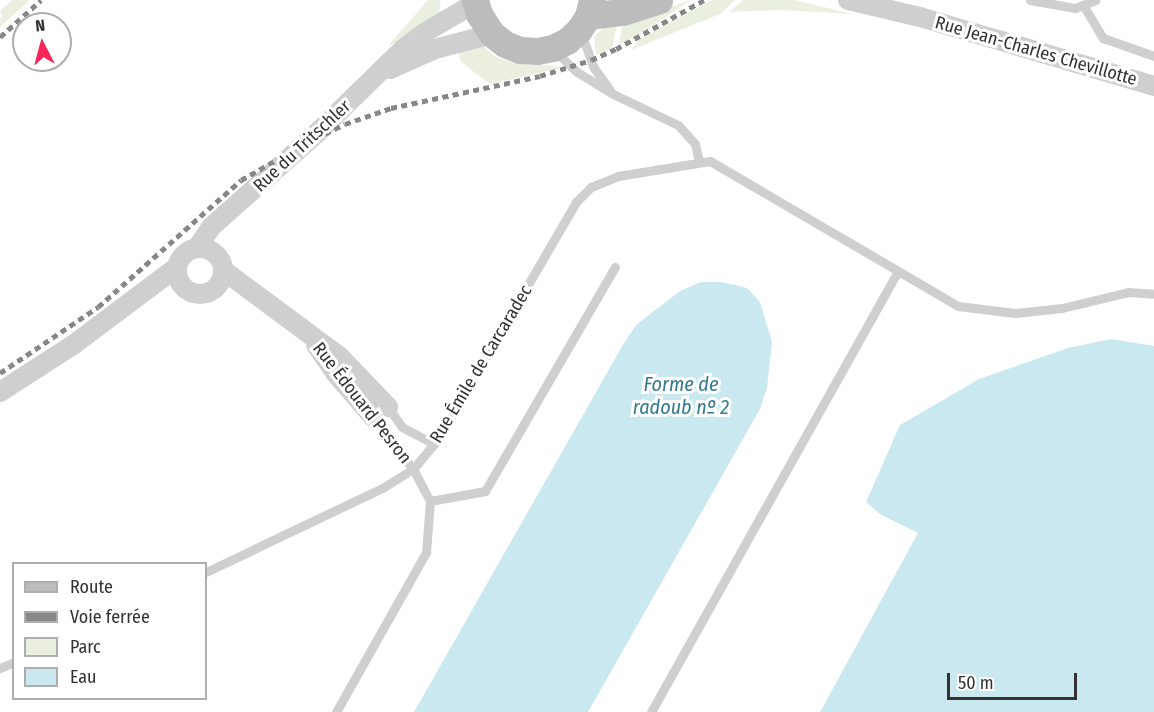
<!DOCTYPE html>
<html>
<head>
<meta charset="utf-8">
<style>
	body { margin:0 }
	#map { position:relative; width:1154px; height:712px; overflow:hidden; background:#fff; font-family:"Fira Sans Condensed",sans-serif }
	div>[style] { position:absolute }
	.green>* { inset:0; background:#eaefdf }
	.water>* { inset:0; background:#cae8f0 }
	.pier>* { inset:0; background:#fff }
	.lane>* { height:9px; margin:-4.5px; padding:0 4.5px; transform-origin:4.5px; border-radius:4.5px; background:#cfcfcf }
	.street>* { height:20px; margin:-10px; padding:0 10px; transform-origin:10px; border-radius:10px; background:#cfcfcf }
	.street>.ring { margin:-10px; padding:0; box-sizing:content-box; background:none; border:20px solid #cfcfcf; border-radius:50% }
	.secondary>* { height:27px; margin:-13.5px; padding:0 13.5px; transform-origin:13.5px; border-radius:13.5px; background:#bcbcbc }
	.rail>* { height:4.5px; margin-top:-2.25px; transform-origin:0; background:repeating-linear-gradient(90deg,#878787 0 6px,transparent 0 10.5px) }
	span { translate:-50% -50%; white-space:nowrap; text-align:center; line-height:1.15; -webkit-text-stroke:6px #fff; paint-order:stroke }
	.street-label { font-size:18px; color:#323232 }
	.water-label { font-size:20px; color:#327a8f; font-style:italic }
	.legend { position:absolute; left:12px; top:562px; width:195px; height:138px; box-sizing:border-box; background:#fff; border:2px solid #adadad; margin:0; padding:8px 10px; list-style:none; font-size:18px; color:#323232 }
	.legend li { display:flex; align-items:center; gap:12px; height:30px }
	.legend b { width:30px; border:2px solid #adadad }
	.north { position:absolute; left:12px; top:12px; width:60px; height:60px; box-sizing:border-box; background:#fff; border:2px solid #adadad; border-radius:50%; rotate:354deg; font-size:16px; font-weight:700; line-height:24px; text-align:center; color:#323232 }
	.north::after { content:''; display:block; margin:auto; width:21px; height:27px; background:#f62658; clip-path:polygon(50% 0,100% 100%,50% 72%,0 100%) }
	.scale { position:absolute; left:947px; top:673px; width:130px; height:27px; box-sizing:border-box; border:3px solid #323232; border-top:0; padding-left:8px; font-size:18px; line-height:21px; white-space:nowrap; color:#323232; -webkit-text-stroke:4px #fff; paint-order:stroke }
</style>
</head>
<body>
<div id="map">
	<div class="green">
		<i style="clip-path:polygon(12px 0,30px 0,0 27px,0 18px,3px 15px,0 11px)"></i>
		<i style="clip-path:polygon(428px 0,440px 0,439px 17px,387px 47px)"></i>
		<i style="clip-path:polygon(691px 0,646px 30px,619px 45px,623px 22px)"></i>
		<i style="clip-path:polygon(712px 0,735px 0,720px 14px,631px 50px,640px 39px)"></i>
		<i style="clip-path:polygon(743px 0,794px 0,853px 14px,781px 10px,729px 12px)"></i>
		<i style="clip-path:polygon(617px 23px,612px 49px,596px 55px,594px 37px,604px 27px)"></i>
		<i style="clip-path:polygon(481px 44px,496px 57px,515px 63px,555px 66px,561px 68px,490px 84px,461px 62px,459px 56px,459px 48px)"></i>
	</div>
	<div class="water">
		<i style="clip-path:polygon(701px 282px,722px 282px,747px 288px,760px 302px,772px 342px,767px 388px,760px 409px,588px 712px,414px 712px,624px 343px,636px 325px,680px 291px)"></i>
		<i style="clip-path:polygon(1111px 339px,1154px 346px,1154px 712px,820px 712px,917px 533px,881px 515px,866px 502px,900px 425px,979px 379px,1068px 348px)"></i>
	</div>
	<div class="pier">
		<i style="clip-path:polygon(871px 510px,918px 533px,820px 712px,817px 712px,914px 535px,879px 518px)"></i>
	</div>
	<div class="lane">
		<i style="left:1030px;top:0;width:46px;rotate:10.1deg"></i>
		<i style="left:1075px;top:8px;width:22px;rotate:-21deg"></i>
		<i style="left:1083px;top:5px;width:39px;rotate:59deg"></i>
		<i style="left:1103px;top:38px;width:54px;rotate:19.4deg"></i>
		<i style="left:581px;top:33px;width:37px;rotate:70deg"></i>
		<i style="left:594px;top:68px;width:27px;rotate:54deg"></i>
		<i style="left:554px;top:50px;width:32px;rotate:44deg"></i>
		<i style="left:577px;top:72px;width:42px;rotate:31.4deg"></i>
		<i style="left:613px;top:94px;width:72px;rotate:25.5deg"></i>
		<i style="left:678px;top:125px;width:25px;rotate:48deg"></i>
		<i style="left:695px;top:144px;width:17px;rotate:77deg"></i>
		<i style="left:388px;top:407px;width:24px;rotate:55deg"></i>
		<i style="left:402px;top:427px;width:36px;rotate:28deg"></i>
		<i style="left:430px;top:501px;width:56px;rotate:-10.3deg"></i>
		<i style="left:485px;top:491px;width:259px;rotate:-59.9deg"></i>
		<i style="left:206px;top:572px;width:197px;rotate:-25.5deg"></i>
		<i style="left:384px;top:487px;width:34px;rotate:-32deg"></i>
		<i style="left:413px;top:469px;width:33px;rotate:-50deg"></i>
		<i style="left:434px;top:444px;width:40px;rotate:-58deg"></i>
		<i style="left:455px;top:410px;width:241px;rotate:-59.8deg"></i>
		<i style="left:576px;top:202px;width:21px;rotate:-45deg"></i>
		<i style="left:591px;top:187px;width:29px;rotate:-22deg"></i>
		<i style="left:618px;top:176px;width:93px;rotate:-9.3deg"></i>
		<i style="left:710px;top:161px;width:287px;rotate:30.3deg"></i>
		<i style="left:958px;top:306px;width:57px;rotate:7deg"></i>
		<i style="left:1015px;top:313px;width:47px;rotate:-6.1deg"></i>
		<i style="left:1062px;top:308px;width:68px;rotate:-13.6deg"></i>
		<i style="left:1128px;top:292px;width:26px;rotate:4deg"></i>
		<i style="left:0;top:668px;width:15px;rotate:-23deg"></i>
		<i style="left:336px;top:712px;width:184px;rotate:-60.6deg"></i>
		<i style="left:426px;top:552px;width:51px;rotate:-85.5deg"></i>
		<i style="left:430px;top:501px;width:36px;rotate:-118deg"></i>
		<i style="left:413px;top:469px;width:64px;rotate:-127.4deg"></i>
		<i style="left:651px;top:712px;width:505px;rotate:-60.75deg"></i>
	</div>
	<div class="street">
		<i style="left:848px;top:0;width:74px;rotate:13.3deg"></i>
		<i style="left:920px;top:17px;width:244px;rotate:16.4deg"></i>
		<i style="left:390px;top:69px;width:49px;rotate:-24deg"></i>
		<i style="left:435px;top:49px;width:59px;rotate:-14.7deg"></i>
		<i class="ring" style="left:177px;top:248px;width:26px;height:26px"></i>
		<i style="left:197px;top:248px;width:25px;rotate:-56deg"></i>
		<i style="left:211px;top:227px;width:142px;rotate:-41.6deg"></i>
		<i style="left:317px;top:133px;width:120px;rotate:-44.3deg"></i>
		<i style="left:403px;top:49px;width:26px;rotate:-37deg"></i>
		<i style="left:424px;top:33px;width:59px;rotate:-30.5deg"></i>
		<i style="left:223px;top:270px;width:144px;rotate:36.6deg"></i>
		<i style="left:339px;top:356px;width:71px;rotate:46.1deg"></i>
		<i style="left:316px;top:345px;width:35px;rotate:55deg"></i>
		<i style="left:336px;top:374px;width:58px;rotate:49.2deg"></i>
		<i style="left:0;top:392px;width:87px;rotate:-32.8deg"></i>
		<i style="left:73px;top:345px;width:130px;rotate:-36.9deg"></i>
	</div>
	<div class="secondary">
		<i style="left:475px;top:0;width:15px;rotate:74deg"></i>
		<i style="left:479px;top:14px;width:24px;rotate:57deg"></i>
		<i style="left:492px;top:34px;width:16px;rotate:38deg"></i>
		<i style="left:505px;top:44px;width:16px;rotate:22deg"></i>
		<i style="left:520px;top:50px;width:17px;rotate:3deg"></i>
		<i style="left:537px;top:51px;width:16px;rotate:-11deg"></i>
		<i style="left:553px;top:48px;width:16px;rotate:-27deg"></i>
		<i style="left:567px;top:41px;width:16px;rotate:-43deg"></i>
		<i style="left:579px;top:30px;width:17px;rotate:-57deg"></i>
		<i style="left:588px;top:16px;width:16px;rotate:-76deg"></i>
		<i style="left:588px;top:16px;width:35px;rotate:-7deg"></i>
		<i style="left:623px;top:12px;width:38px;rotate:-18deg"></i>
	</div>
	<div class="rail">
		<i style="left:0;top:37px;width:55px;rotate:-42.1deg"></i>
		<i style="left:0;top:373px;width:118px;rotate:-34deg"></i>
		<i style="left:98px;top:307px;width:191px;rotate:-41.6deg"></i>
		<i style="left:241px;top:180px;width:75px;rotate:-29.6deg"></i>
		<i style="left:306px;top:143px;width:43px;rotate:-26deg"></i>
		<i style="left:345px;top:124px;width:49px;rotate:-19.2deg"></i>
		<i style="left:391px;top:108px;width:152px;rotate:-12.1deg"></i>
		<i style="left:540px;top:76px;width:53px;rotate:-17.4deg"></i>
		<i style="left:591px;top:60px;width:27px;rotate:-24deg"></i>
		<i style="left:616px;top:49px;width:101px;rotate:-29.1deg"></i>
	</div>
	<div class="street-label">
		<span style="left:1036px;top:51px;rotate:16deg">Rue Jean-Charles Chevillotte</span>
		<span style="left:302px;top:146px;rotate:-43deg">Rue du Tritschler</span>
		<span style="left:481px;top:364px;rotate:-59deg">Rue Émile de Carcaradec</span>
		<span style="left:362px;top:403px;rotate:52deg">Rue Édouard Pesron</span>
	</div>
	<div class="water-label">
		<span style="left:681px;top:396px">Forme de<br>radoub nº 2</span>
	</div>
	<ul class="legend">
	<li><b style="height:8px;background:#bcbcbc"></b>Route</li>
	<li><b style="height:8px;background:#878787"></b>Voie ferrée</li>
	<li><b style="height:16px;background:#eaefdf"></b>Parc</li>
	<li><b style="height:16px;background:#cae8f0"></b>Eau</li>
	</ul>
	<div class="north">N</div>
	<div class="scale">50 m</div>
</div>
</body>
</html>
